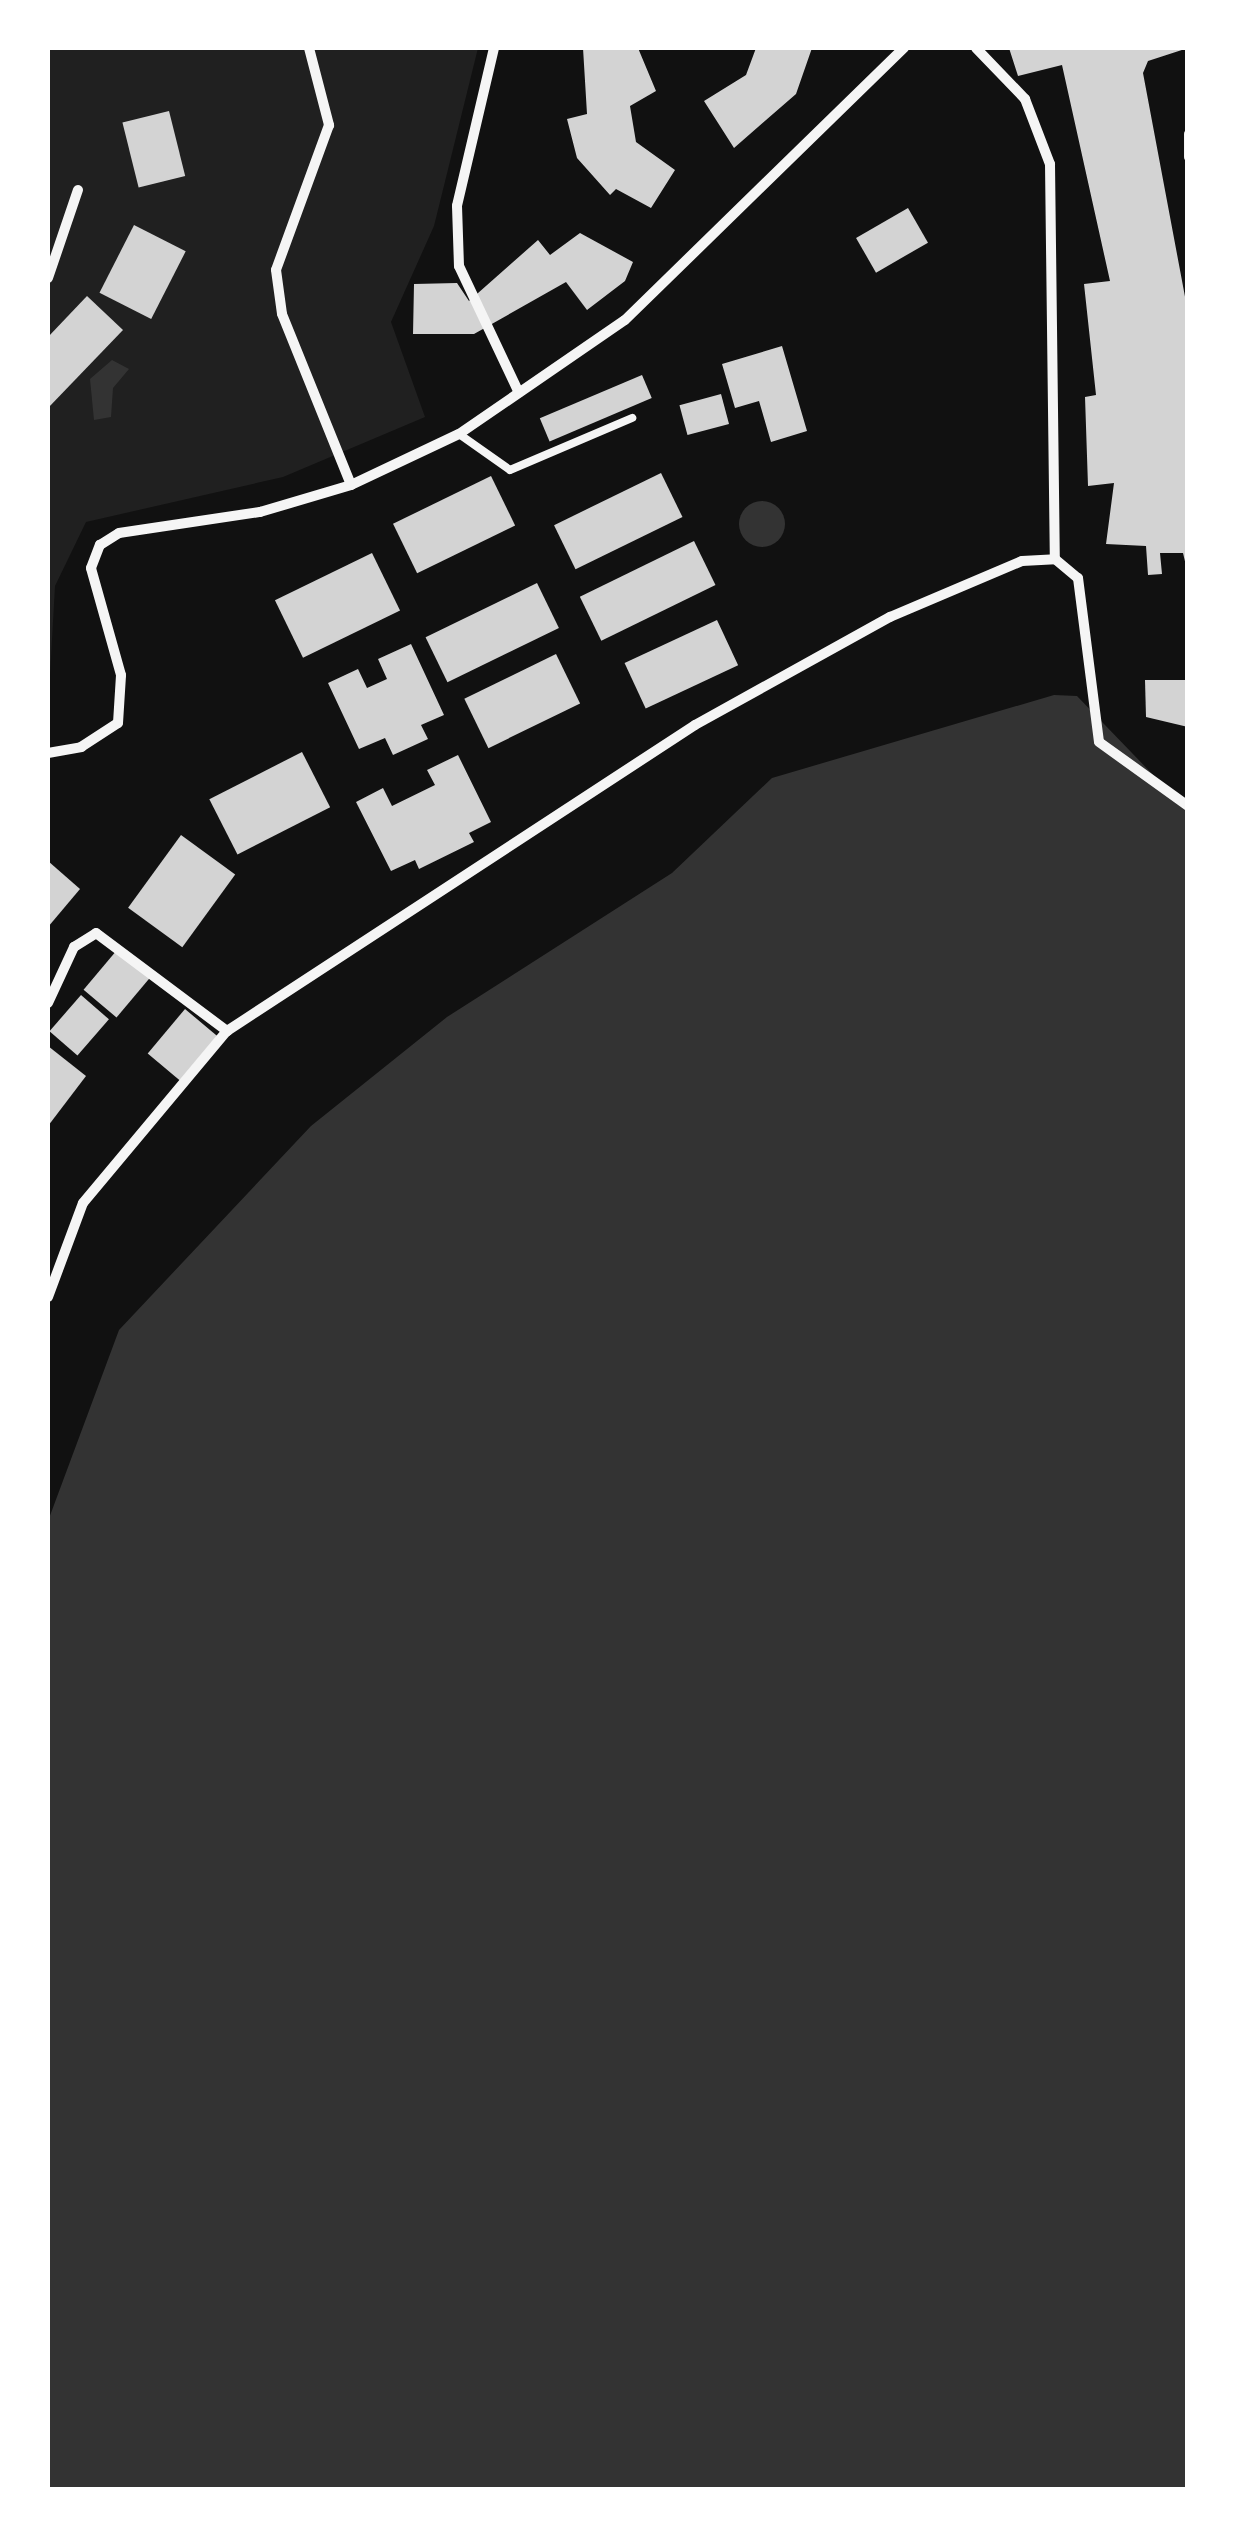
<!DOCTYPE html>
<html>
<head>
<meta charset="utf-8">
<style>
	body { margin:0 }
	#map { position:relative; width:1235px; height:2537px; overflow:hidden; background:#111; font-family:Lato,sans-serif }
	div>[style] { position:absolute }
	.green>* { inset:0; background:#202020 }
	.water>* { inset:0; background:#333 }
	.round { border-radius:50% }
	.building>* { inset:0; background:#d3d3d3; transform-origin:0 0 }
	.service>* { height:8px; margin:-4px; padding:0 4px; transform-origin:4px; border-radius:4px; background:#f5f5f5 }
	.minor>* { height:10px; margin:-5px; padding:0 5px; transform-origin:5px; border-radius:5px; background:#f5f5f5 }
	span { translate:-50% -50%; white-space:nowrap; text-align:center; line-height:1.15; -webkit-text-stroke:9px #fff; paint-order:stroke }
	.frame { position:absolute; inset:0; border:50px solid #fff; pointer-events:none }
</style>
</head>
<body>
<div id="map">
	<div class="green">
		<i style="clip-path:polygon(48px 48px,478px 48px,434px 226px,391px 322px,425px 417px,283px 477px,86px 522px,55px 586px,48px 711px)"></i>
	</div>
	<div class="water">
		<i style="clip-path:polygon(112px 360px,129px 369px,113px 388px,111px 417px,94px 420px,90px 379px)"></i>
		<i class="round" style="left:739px;top:501px;width:46px;height:46px"></i>
		<i style="clip-path:polygon(1054px 695px,1077px 696px,1187px 810px,1187px 2489px,48px 2490px,48px 1521px,119px 1330px,311px 1126px,447px 1017px,672px 873px,772px 778px)"></i>
	</div>
	<div class="building">
		<i style="clip-path:polygon(583px 48px,638px 48px,656px 91px,630px 106px,636px 142px,675px 170px,651px 208px,616px 189px,610px 195px,577px 158px,567px 119px,587px 114px)"></i>
		<i style="clip-path:polygon(756px 48px,812px 48px,796px 94px,734px 148px,704px 101px,746px 75px)"></i>
		<i style="clip-path:polygon(1009px 48px,1188px 48px,1148px 61px,1143px 73px,1186px 302px,1188px 574px,1183px 553px,1160px 553px,1162px 574px,1148px 575px,1146px 546px,1106px 544px,1114px 483px,1088px 486px,1085px 397px,1096px 395px,1084px 284px,1110px 281px,1062px 65px,1018px 76px)"></i>
		<i style="left:169px;top:111px;width:67px;height:48px;rotate:76deg"></i>
		<i style="left:908px;top:208px;width:40px;height:60px;rotate:60deg"></i>
		<i style="left:134px;top:225px;width:58px;height:76px;rotate:27deg"></i>
		<i style="clip-path:polygon(580px 233px,633px 262px,625px 281px,587px 310px,566px 282px,474px 334px,413px 334px,414px 284px,457px 283px,469px 301px,538px 240px,550px 255px)"></i>
		<i style="clip-path:polygon(87px 296px,123px 330px,48px 408px,48px 337px)"></i>
		<i style="clip-path:polygon(782px 346px,807px 431px,771px 442px,759px 401px,735px 408px,722px 364px)"></i>
		<i style="left:642px;top:375px;width:25px;height:111px;rotate:67deg"></i>
		<i style="left:721px;top:394px;width:31px;height:43px;rotate:75deg"></i>
		<i style="left:661px;top:473px;width:49px;height:119px;rotate:64deg"></i>
		<i style="left:491px;top:476px;width:55px;height:109px;rotate:64deg"></i>
		<i style="left:694px;top:541px;width:49px;height:127px;rotate:64deg"></i>
		<i style="left:372px;top:553px;width:64px;height:108px;rotate:64deg"></i>
		<i style="left:537px;top:583px;width:50px;height:124px;rotate:64deg"></i>
		<i style="left:717px;top:620px;width:50px;height:102px;rotate:65deg"></i>
		<i style="clip-path:polygon(411px 644px,444px 715px,421px 725px,428px 739px,393px 755px,385px 738px,359px 749px,328px 683px,358px 669px,367px 688px,387px 679px,378px 659px)"></i>
		<i style="left:556px;top:654px;width:55px;height:102px;rotate:64deg"></i>
		<i style="clip-path:polygon(1145px 680px,1188px 680px,1188px 727px,1146px 717px)"></i>
		<i style="left:302px;top:752px;width:62px;height:104px;rotate:63deg"></i>
		<i style="clip-path:polygon(458px 755px,491px 822px,469px 833px,474px 842px,419px 869px,415px 860px,391px 871px,356px 802px,383px 788px,392px 806px,435px 785px,427px 770px)"></i>
		<i style="left:181px;top:835px;width:67px;height:90px;rotate:36deg"></i>
		<i style="clip-path:polygon(48px 861px,80px 889px,48px 927px)"></i>
		<i style="left:117px;top:950px;width:43px;height:52px;rotate:40deg"></i>
		<i style="left:81px;top:995px;width:37px;height:48px;rotate:41deg"></i>
		<i style="left:185px;top:1009px;width:42px;height:58px;rotate:40deg"></i>
		<i style="clip-path:polygon(48px 1046px,86px 1076px,48px 1126px)"></i>
	</div>
	<div class="service">
		<i style="left:1188px;top:134px;width:23px;rotate:90deg"></i>
		<i style="left:459px;top:434px;width:62px;rotate:35.2deg"></i>
		<i style="left:510px;top:470px;width:133px;rotate:-23.1deg"></i>
	</div>
	<div class="minor">
		<i style="left:309px;top:48px;width:80px;rotate:75.4deg"></i>
		<i style="left:329px;top:125px;width:154px;rotate:110.1deg"></i>
		<i style="left:276px;top:270px;width:44px;rotate:82.2deg"></i>
		<i style="left:282px;top:314px;width:184px;rotate:68deg"></i>
		<i style="left:494px;top:48px;width:162px;rotate:103.2deg"></i>
		<i style="left:457px;top:206px;width:60px;rotate:88.1deg"></i>
		<i style="left:459px;top:266px;width:140px;rotate:64.7deg"></i>
		<i style="left:976px;top:48px;width:71px;rotate:46.1deg"></i>
		<i style="left:1025px;top:99px;width:70px;rotate:69deg"></i>
		<i style="left:1050px;top:164px;width:395px;rotate:89.3deg"></i>
		<i style="left:48px;top:278px;width:93px;rotate:-71.2deg"></i>
		<i style="left:48px;top:753px;width:34px;rotate:-10deg"></i>
		<i style="left:81px;top:747px;width:44px;rotate:-33deg"></i>
		<i style="left:118px;top:723px;width:48px;rotate:-86.4deg"></i>
		<i style="left:121px;top:675px;width:111px;rotate:-105.7deg"></i>
		<i style="left:91px;top:568px;width:25px;rotate:-69deg"></i>
		<i style="left:100px;top:545px;width:22px;rotate:-32deg"></i>
		<i style="left:119px;top:533px;width:143px;rotate:-8.5deg"></i>
		<i style="left:260px;top:512px;width:95px;rotate:-16.5deg"></i>
		<i style="left:351px;top:485px;width:119px;rotate:-25.3deg"></i>
		<i style="left:459px;top:434px;width:201px;rotate:-34.5deg"></i>
		<i style="left:625px;top:320px;width:390px;rotate:-44.3deg"></i>
		<i style="left:48px;top:1003px;width:62px;rotate:-65.1deg"></i>
		<i style="left:74px;top:947px;width:26px;rotate:-32deg"></i>
		<i style="left:96px;top:933px;width:164px;rotate:36.8deg"></i>
		<i style="left:227px;top:1031px;width:559px;rotate:-33.18deg"></i>
		<i style="left:695px;top:725px;width:223px;rotate:-29deg"></i>
		<i style="left:890px;top:617px;width:143px;rotate:-23deg"></i>
		<i style="left:1022px;top:561px;width:33px;rotate:-3deg"></i>
		<i style="left:1055px;top:559px;width:30px;rotate:40deg"></i>
		<i style="left:1078px;top:578px;width:165px;rotate:82.7deg"></i>
		<i style="left:1099px;top:742px;width:110px;rotate:35.7deg"></i>
		<i style="left:48px;top:1297px;width:100px;rotate:-69.6deg"></i>
		<i style="left:83px;top:1203px;width:224px;rotate:-50.1deg"></i>
	</div>
	<div class="frame"></div>
</div>
</body>
</html>
